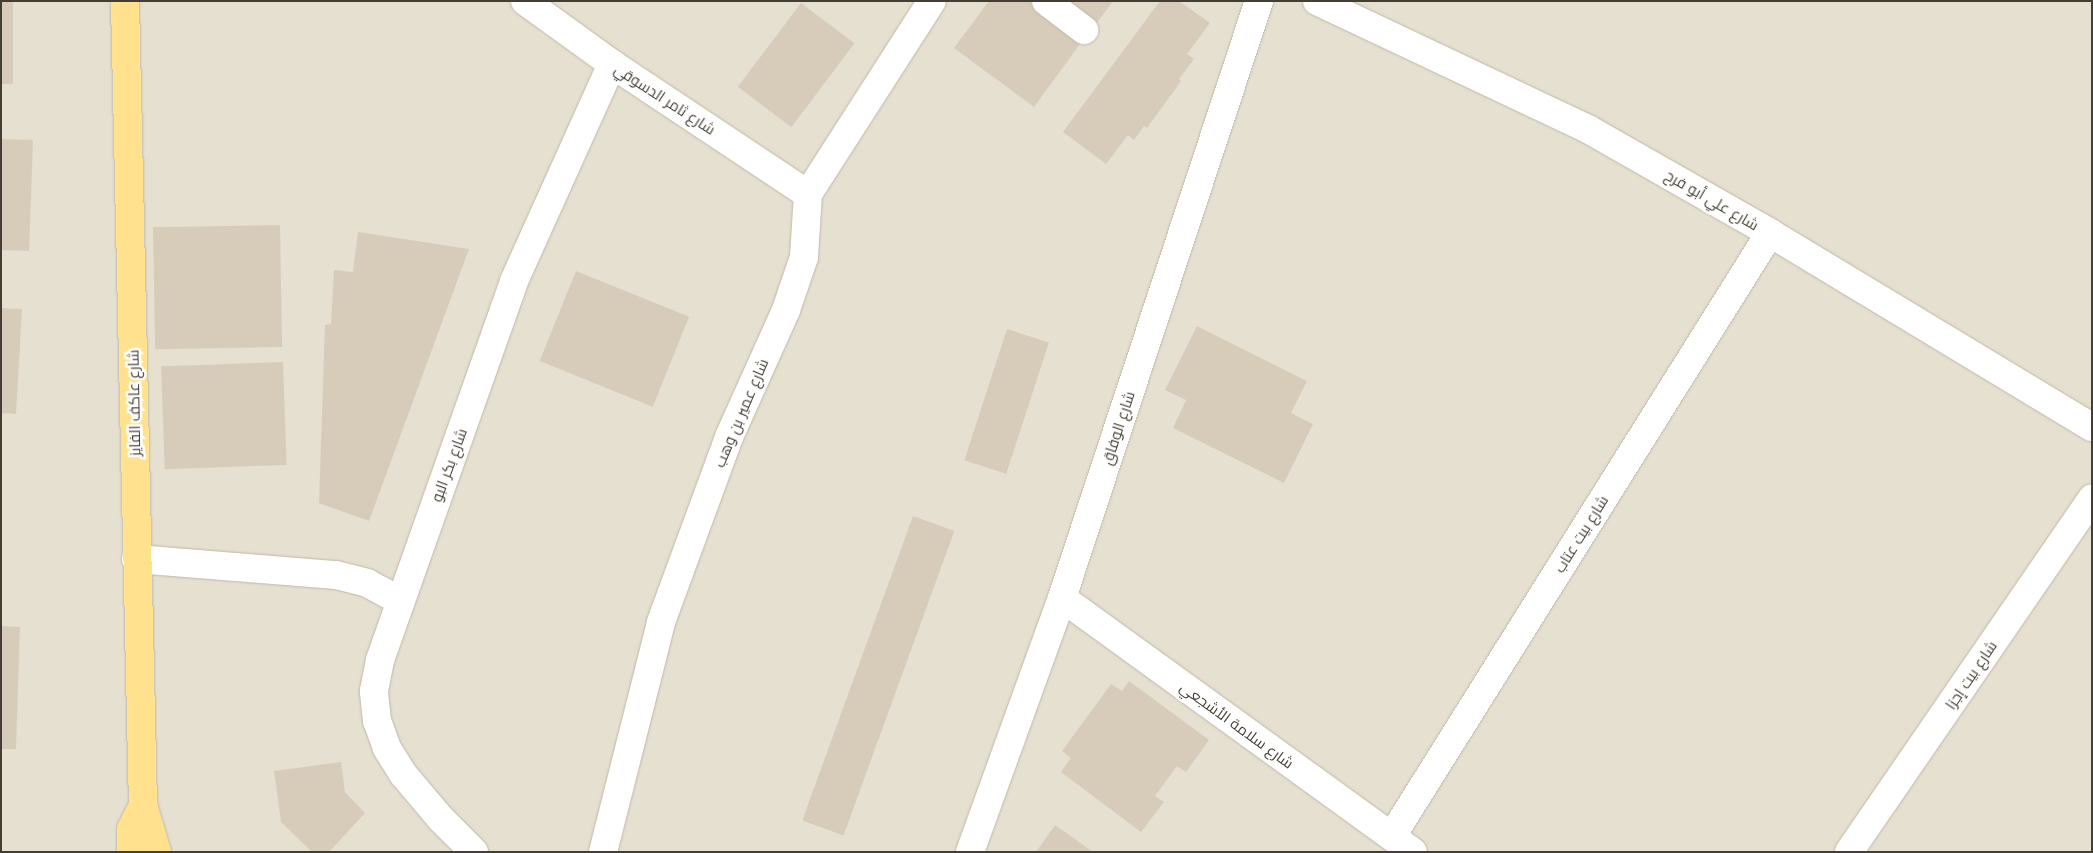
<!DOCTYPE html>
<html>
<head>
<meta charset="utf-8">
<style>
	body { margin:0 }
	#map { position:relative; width:2093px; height:853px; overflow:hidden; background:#f2eee2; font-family:Helvetica,Cairo,sans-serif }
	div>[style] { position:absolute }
	.residential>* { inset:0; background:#e6e0d0; transform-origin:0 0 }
	.building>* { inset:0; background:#d7ccba; transform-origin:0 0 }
	.roads { filter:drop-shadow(0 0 1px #c1b8a8) drop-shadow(0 0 1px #c1b8a8) }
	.minor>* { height:28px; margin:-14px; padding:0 14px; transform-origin:14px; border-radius:14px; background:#fff }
	.major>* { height:28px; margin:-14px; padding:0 14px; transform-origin:14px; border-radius:14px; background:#ffe18e }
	span { translate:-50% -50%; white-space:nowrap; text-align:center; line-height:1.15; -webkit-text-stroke:5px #fff; paint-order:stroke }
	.street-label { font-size:15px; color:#443d33 }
	.frame { position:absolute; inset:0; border:2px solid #443d33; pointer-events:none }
</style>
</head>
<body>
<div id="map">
	<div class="residential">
		<i style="left:1px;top:1px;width:2091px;height:851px"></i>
	</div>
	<div class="building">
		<i style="left:1px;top:1px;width:12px;height:83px"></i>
		<i style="clip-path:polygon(989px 1px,1031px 1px,1083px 40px,1034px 107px,954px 48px)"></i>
		<i style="clip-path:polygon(1064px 1px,1113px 1px,1096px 24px)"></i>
		<i style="clip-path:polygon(1160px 1px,1179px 1px,1210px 23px,1187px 54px,1194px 59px,1179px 79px,1181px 81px,1147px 128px,1144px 126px,1134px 140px,1128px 135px,1106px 164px,1063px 132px)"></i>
		<i style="left:801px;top:3px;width:67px;height:105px;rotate:37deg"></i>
		<i style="left:1px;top:139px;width:32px;height:111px;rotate:2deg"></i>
		<i style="left:280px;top:225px;width:122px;height:127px;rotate:89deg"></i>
		<i style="clip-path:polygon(358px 232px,469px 249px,369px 521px,319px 503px,325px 325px,331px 324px,334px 270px,353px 272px)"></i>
		<i style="left:576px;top:271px;width:122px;height:97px;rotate:22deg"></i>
		<i style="clip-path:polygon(1px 308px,22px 309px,16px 414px,1px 413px)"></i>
		<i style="clip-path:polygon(1197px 326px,1307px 381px,1291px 413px,1313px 424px,1284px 483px,1173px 428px,1186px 400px,1165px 390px)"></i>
		<i style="left:1007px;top:329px;width:44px;height:138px;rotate:18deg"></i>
		<i style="left:283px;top:362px;width:103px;height:122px;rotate:88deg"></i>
		<i style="left:913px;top:516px;width:44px;height:324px;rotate:20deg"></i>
		<i style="clip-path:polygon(1px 626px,20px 627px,16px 749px,1px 749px)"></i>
		<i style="clip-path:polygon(1129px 681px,1209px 740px,1186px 772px,1177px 766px,1155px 796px,1164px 802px,1141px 832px,1061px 772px,1071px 758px,1062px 751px,1111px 684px,1122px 691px)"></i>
		<i style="clip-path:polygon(341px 762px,345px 792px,365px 813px,329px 852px,312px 852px,281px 822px,274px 771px)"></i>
		<i style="clip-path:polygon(1055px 825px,1093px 852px,1036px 852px)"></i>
	</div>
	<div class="roads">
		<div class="minor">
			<i style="left:525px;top:1px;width:107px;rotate:35.9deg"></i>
			<i style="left:612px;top:64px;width:235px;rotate:33.6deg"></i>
			<i style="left:1046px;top:1px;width:48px;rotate:37.3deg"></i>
			<i style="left:1317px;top:1px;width:300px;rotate:25.3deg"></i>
			<i style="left:1588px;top:129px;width:210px;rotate:29.7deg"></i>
			<i style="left:1770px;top:233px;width:376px;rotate:31.1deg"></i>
			<i style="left:136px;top:559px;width:201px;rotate:4.6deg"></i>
			<i style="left:336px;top:575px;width:32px;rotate:14deg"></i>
			<i style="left:367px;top:583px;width:38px;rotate:28deg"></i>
			<i style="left:1062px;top:598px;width:433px;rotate:35.9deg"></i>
			<i style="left:1392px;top:836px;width:712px;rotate:-57.92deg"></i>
			<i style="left:474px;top:852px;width:47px;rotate:-135deg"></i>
			<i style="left:441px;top:819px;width:59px;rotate:-130.2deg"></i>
			<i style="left:403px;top:774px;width:31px;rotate:-122deg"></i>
			<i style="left:387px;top:748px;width:29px;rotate:-110deg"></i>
			<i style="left:377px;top:721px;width:30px;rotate:-96deg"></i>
			<i style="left:374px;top:691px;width:32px;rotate:-79deg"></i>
			<i style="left:380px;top:660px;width:402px;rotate:-70.5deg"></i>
			<i style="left:514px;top:281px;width:238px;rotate:-65.7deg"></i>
			<i style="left:603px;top:852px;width:237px;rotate:-75.8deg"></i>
			<i style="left:661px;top:622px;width:197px;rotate:-69.8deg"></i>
			<i style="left:729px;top:437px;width:139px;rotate:-65.8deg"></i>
			<i style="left:786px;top:310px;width:56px;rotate:-71.2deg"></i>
			<i style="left:804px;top:257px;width:63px;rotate:-86.4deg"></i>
			<i style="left:808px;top:194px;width:229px;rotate:-57.3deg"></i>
			<i style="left:970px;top:852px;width:270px;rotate:-70.1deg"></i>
			<i style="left:1062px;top:598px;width:629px;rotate:-71.74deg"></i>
			<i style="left:1849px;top:852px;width:429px;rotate:-55.5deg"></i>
		</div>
		<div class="major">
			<i style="left:125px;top:1px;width:804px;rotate:88.72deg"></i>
			<i style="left:143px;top:805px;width:49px;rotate:73.4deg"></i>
			<i style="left:131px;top:852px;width:23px;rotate:-90deg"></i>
			<i style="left:131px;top:829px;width:27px;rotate:-63deg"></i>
		</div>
	</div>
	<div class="street-label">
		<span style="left:665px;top:99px;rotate:33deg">شارع ثامر الدسوقي</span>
		<span style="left:1712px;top:200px;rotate:30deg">شارع علي أبو فرح</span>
		<span style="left:134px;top:403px;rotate:-91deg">شارع عاكف الفايز</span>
		<span style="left:741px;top:413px;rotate:-67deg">شارع عمير بن وهب</span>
		<span style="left:1118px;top:428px;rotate:-72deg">شارع الوفاق</span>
		<span style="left:449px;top:465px;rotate:-70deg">شارع بكر البو</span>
		<span style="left:1581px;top:534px;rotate:-58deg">شارع بيت عتاب</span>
		<span style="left:1971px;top:675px;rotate:-56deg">شارع بيت إجزا</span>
		<span style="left:1237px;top:725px;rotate:36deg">شارع سلامة الأشجعي</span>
	</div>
	<div class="frame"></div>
</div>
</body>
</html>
